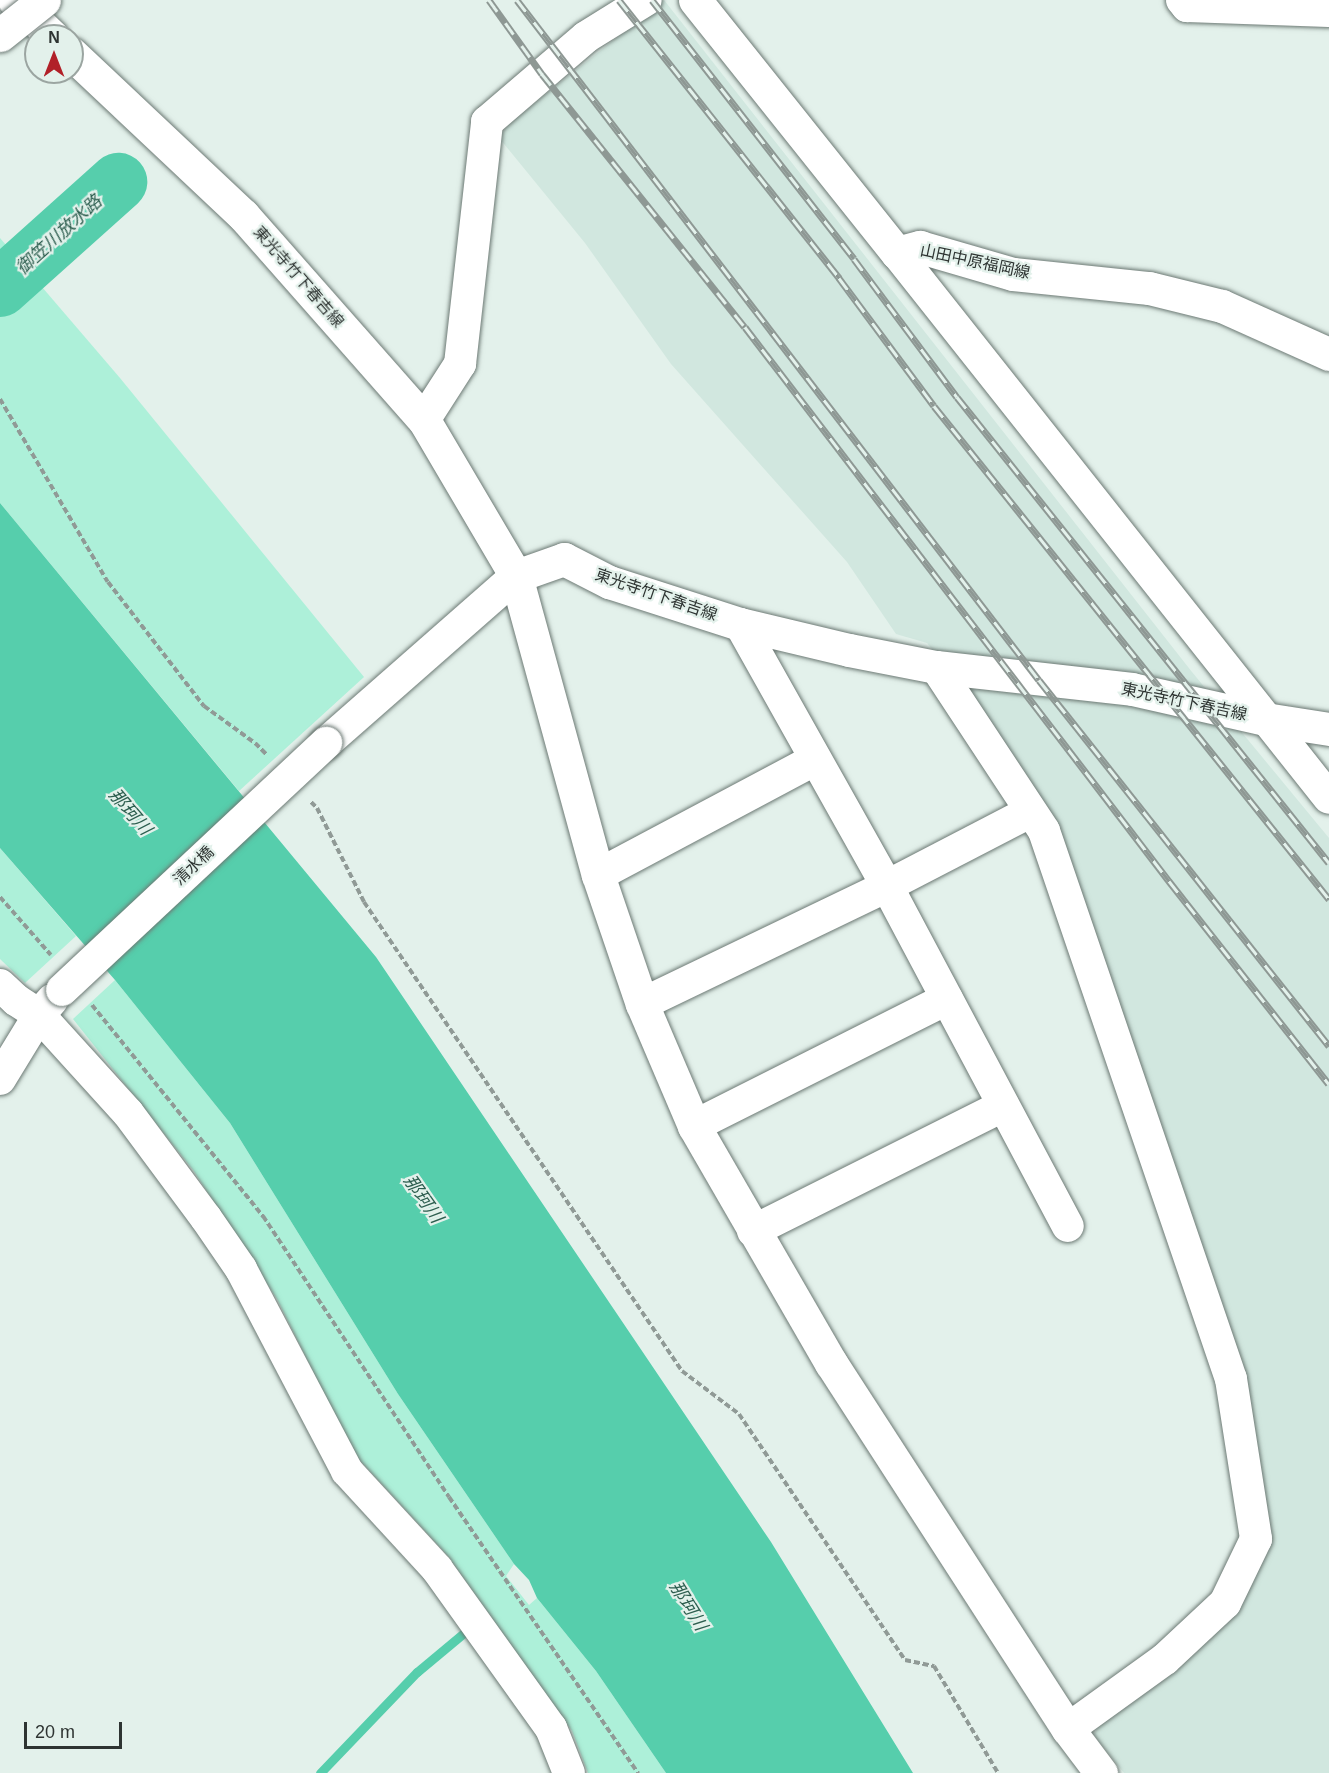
<!DOCTYPE html>
<html>
<head>
<meta charset="utf-8">
<style>
	body { margin:0 }
	#map { position:relative; width:1329px; height:1773px; overflow:hidden; background:#e3f1eb; font-family:Arial,"Noto Sans JP",sans-serif }
	div>[style] { position:absolute }
	.built>* { inset:0; background:#d1e7df }
	.green>* { inset:0; background:#adf0d9 }
	.water>* { inset:0; background:#56ceac }
	.stream>* { height:9px; margin:-4.5px; padding:0 4.5px; transform-origin:4.5px; border-radius:4.5px; background:#56ceac }
	.river>* { height:58px; margin:-29px; padding:0 29px; transform-origin:29px; border-radius:29px; background:#56ceac }
	.path>* { height:4px; margin-top:-2px; transform-origin:0; background:repeating-linear-gradient(90deg,#909a96 0 6px,transparent 0 9px) }
	.roads { filter:drop-shadow(0 0 2px #6c7974) drop-shadow(0 0 2px #6c7974) }
	.minor>* { height:32px; margin:-16px; padding:0 16px; transform-origin:16px; border-radius:16px; background:#fff }
	.tertiary>* { height:33px; margin:-16.5px; padding:0 16.5px; transform-origin:16.5px; border-radius:16.5px; background:#fff }
	.secondary>* { height:33px; margin:-16.5px; padding:0 16.5px; transform-origin:16.5px; border-radius:16.5px; background:#fff }
	.rail>* { height:7px; margin-top:-3.5px; transform-origin:0; background:repeating-linear-gradient(90deg,#e3f1eb 0 14px,#8e9894 0 28px); box-sizing:border-box; border-block:2px solid #8e9894 }
	.bridges { filter:drop-shadow(0 0 2px #6c7974) drop-shadow(0 0 2px #6c7974) }
	.minor-bridge>* { height:32px; margin:-16px; padding:0 16px; transform-origin:16px; border-radius:16px; background:#fff }
	.tertiary-bridge>* { height:33px; margin:-16.5px; padding:0 16.5px; transform-origin:16.5px; border-radius:16.5px; background:#fff }
	span { translate:-50% -50%; white-space:nowrap; text-align:center; line-height:1.15; -webkit-text-stroke:4.5px #e3f1eb; paint-order:stroke }
	.street-label { font-size:16px; color:#2e3432 }
	.water-label { font-size:18px; color:#2d5e4f; font-style:italic }
	.north { position:absolute; left:24px; top:24px; width:60px; height:60px; box-sizing:border-box; background:#e3f1eb; border:2px solid #9ba5a1; border-radius:50%; rotate:0deg; font-size:16px; font-weight:700; line-height:24px; text-align:center; color:#2e3432 }
	.north::after { content:''; display:block; margin:auto; width:21px; height:27px; background:#b12028; clip-path:polygon(50% 0,100% 100%,50% 72%,0 100%) }
	.scale { position:absolute; left:24px; top:1722px; width:98px; height:27px; box-sizing:border-box; border:3px solid #2e3432; border-top:0; padding-left:8px; font-size:18px; line-height:21px; white-space:nowrap; color:#2e3432; -webkit-text-stroke:4px #e3f1eb; paint-order:stroke }
</style>
</head>
<body>
<div id="map">
	<div class="built">
		<i style="clip-path:polygon(664px 0,1192px 672px,1329px 838px,1329px 1773px,1124px 1773px,1094px 1735px,1104px 1715px,1191px 1656px,1236px 1612px,1252px 1431px,1049px 813px,961px 685px,927px 643px,896px 634px,847px 562px,671px 364px,585px 243px,500px 139px,507px 125px)"></i>
	</div>
	<div class="green">
		<i style="clip-path:polygon(0 238px,120px 378px,364px 677px,239px 791px,0 503px)"></i>
		<i style="clip-path:polygon(0 848px,76px 936px,25px 983px,0 959px)"></i>
		<i style="clip-path:polygon(115px 980px,230px 1123px,398px 1394px,514px 1564px,506px 1576px,529px 1605px,537px 1598px,596px 1671px,666px 1773px,588px 1773px,572px 1731px,448px 1556px,354px 1454px,277px 1299px,193px 1170px,73px 1019px)"></i>
	</div>
	<div class="water">
		<i style="clip-path:polygon(0 503px,376px 957px,771px 1542px,913px 1773px,666px 1773px,596px 1671px,537px 1598px,529px 1580px,514px 1564px,398px 1394px,230px 1123px,115px 980px,0 848px)"></i>
	</div>
	<div class="stream">
		<i style="left:320px;top:1773px;width:140px;rotate:-46.2deg"></i>
		<i style="left:417px;top:1672px;width:62px;rotate:-39.8deg"></i>
	</div>
	<div class="river">
		<i style="left:0;top:288px;width:159px;rotate:-41.9deg"></i>
	</div>
	<div class="path">
		<i style="left:0;top:399px;width:212px;rotate:59.5deg"></i>
		<i style="left:108px;top:582px;width:157px;rotate:52.3deg"></i>
		<i style="left:204px;top:706px;width:63px;rotate:36deg"></i>
		<i style="left:255px;top:743px;width:17px;rotate:45deg"></i>
		<i style="left:311px;top:802px;width:8px;rotate:45deg"></i>
		<i style="left:317px;top:808px;width:105px;rotate:63.4deg"></i>
		<i style="left:364px;top:902px;width:567px;rotate:55.86deg"></i>
		<i style="left:682px;top:1371px;width:71px;rotate:37deg"></i>
		<i style="left:739px;top:1414px;width:297px;rotate:56deg"></i>
		<i style="left:905px;top:1660px;width:30px;rotate:12deg"></i>
		<i style="left:934px;top:1666px;width:125px;rotate:59.1deg"></i>
		<i style="left:0;top:897px;width:77px;rotate:48.7deg"></i>
		<i style="left:92px;top:1005px;width:272px;rotate:51deg"></i>
		<i style="left:263px;top:1216px;width:337px;rotate:56.5deg"></i>
		<i style="left:449px;top:1497px;width:335px;rotate:55.6deg"></i>
	</div>
	<div class="roads">
		<div class="minor">
			<i style="left:1182px;top:0;width:8px;rotate:50deg"></i>
			<i style="left:1187px;top:6px;width:142px;rotate:2deg"></i>
			<i style="left:897px;top:253px;width:695px;rotate:51.6deg"></i>
			<i style="left:424px;top:420px;width:67px;rotate:-57.3deg"></i>
			<i style="left:460px;top:364px;width:244px;rotate:-83.6deg"></i>
			<i style="left:487px;top:122px;width:130px;rotate:-40.6deg"></i>
			<i style="left:586px;top:37px;width:70px;rotate:-31.7deg"></i>
			<i style="left:740px;top:624px;width:300px;rotate:60.7deg"></i>
			<i style="left:887px;top:886px;width:385px;rotate:62deg"></i>
			<i style="left:936px;top:667px;width:196px;rotate:56.6deg"></i>
			<i style="left:1044px;top:831px;width:579px;rotate:71.16deg"></i>
			<i style="left:1231px;top:1379px;width:162px;rotate:81.1deg"></i>
			<i style="left:1256px;top:1539px;width:71px;rotate:115.8deg"></i>
			<i style="left:1225px;top:1603px;width:82px;rotate:137deg"></i>
			<i style="left:1165px;top:1659px;width:120px;rotate:144.2deg"></i>
			<i style="left:326px;top:743px;width:253px;rotate:-41.3deg"></i>
			<i style="left:598px;top:875px;width:245px;rotate:-28deg"></i>
			<i style="left:0;top:985px;width:22px;rotate:43deg"></i>
			<i style="left:16px;top:1000px;width:27px;rotate:33deg"></i>
			<i style="left:39px;top:1015px;width:132px;rotate:47.8deg"></i>
			<i style="left:128px;top:1113px;width:131px;rotate:53.4deg"></i>
			<i style="left:206px;top:1218px;width:62px;rotate:55.5deg"></i>
			<i style="left:241px;top:1269px;width:228px;rotate:62.3deg"></i>
			<i style="left:347px;top:1471px;width:133px;rotate:47.4deg"></i>
			<i style="left:437px;top:1569px;width:196px;rotate:54.4deg"></i>
			<i style="left:551px;top:1728px;width:48px;rotate:68.2deg"></i>
			<i style="left:642px;top:1004px;width:272px;rotate:-25.7deg"></i>
			<i style="left:887px;top:886px;width:161px;rotate:-27.4deg"></i>
			<i style="left:0;top:1079px;width:75px;rotate:-58.6deg"></i>
			<i style="left:39px;top:1015px;width:20px;rotate:-49deg"></i>
			<i style="left:694px;top:1126px;width:283px;rotate:-26.7deg"></i>
			<i style="left:753px;top:1231px;width:280px;rotate:-26.6deg"></i>
		</div>
		<div class="tertiary">
			<i style="left:516px;top:576px;width:310px;rotate:74.7deg"></i>
			<i style="left:598px;top:875px;width:136px;rotate:71.2deg"></i>
			<i style="left:642px;top:1004px;width:133px;rotate:66.9deg"></i>
			<i style="left:694px;top:1126px;width:274px;rotate:60deg"></i>
			<i style="left:831px;top:1363px;width:436px;rotate:57.1deg"></i>
			<i style="left:1068px;top:1729px;width:55px;rotate:53.1deg"></i>
		</div>
		<div class="secondary">
			<i style="left:14px;top:0;width:52px;rotate:43.5deg"></i>
			<i style="left:695px;top:0;width:324px;rotate:51.4deg"></i>
			<i style="left:897px;top:253px;width:24px;rotate:-15deg"></i>
			<i style="left:920px;top:247px;width:97px;rotate:16.2deg"></i>
			<i style="left:1013px;top:274px;width:137px;rotate:5.9deg"></i>
			<i style="left:1149px;top:288px;width:75px;rotate:13.9deg"></i>
			<i style="left:1222px;top:306px;width:117px;rotate:24.2deg"></i>
			<i style="left:72px;top:54px;width:235px;rotate:43.3deg"></i>
			<i style="left:243px;top:215px;width:273px;rotate:48.6deg"></i>
			<i style="left:424px;top:420px;width:181px;rotate:59.5deg"></i>
			<i style="left:516px;top:576px;width:51px;rotate:-19.5deg"></i>
			<i style="left:564px;top:559px;width:51px;rotate:27.1deg"></i>
			<i style="left:609px;top:582px;width:138px;rotate:17.8deg"></i>
			<i style="left:740px;top:624px;width:112px;rotate:13.4deg"></i>
			<i style="left:849px;top:650px;width:89px;rotate:11.1deg"></i>
			<i style="left:936px;top:667px;width:197px;rotate:6.4deg"></i>
			<i style="left:1132px;top:689px;width:136px;rotate:12.7deg"></i>
			<i style="left:1265px;top:719px;width:65px;rotate:8.9deg"></i>
		</div>
	</div>
	<div class="rail">
		<i style="left:489px;top:0;width:91px;rotate:54.4deg"></i>
		<i style="left:542px;top:74px;width:324px;rotate:51.3deg"></i>
		<i style="left:745px;top:327px;width:698px;rotate:52.57deg"></i>
		<i style="left:1169px;top:881px;width:258px;rotate:51.8deg"></i>
		<i style="left:517px;top:0;width:857px;rotate:52.49deg"></i>
		<i style="left:1039px;top:680px;width:467px;rotate:51.6deg"></i>
		<i style="left:619px;top:0;width:355px;rotate:51.6deg"></i>
		<i style="left:839px;top:278px;width:159px;rotate:53.4deg"></i>
		<i style="left:934px;top:406px;width:632px;rotate:51.3deg"></i>
		<i style="left:652px;top:0;width:328px;rotate:52deg"></i>
		<i style="left:854px;top:259px;width:172px;rotate:53.3deg"></i>
		<i style="left:957px;top:397px;width:596px;rotate:51.4deg"></i>
	</div>
	<div class="bridges">
		<div class="minor-bridge">
			<i style="left:62px;top:990px;width:362px;rotate:-43.1deg"></i>
		</div>
		<div class="tertiary-bridge">
			<i style="left:0;top:35px;width:56px;rotate:-38.5deg"></i>
		</div>
	</div>
	<div class="street-label">
		<span style="left:975px;top:262px;rotate:12deg">山田中原福岡線</span>
		<span style="left:298px;top:277px;rotate:49deg">東光寺竹下春吉線</span>
		<span style="left:656px;top:595px;rotate:19deg">東光寺竹下春吉線</span>
		<span style="left:1184px;top:702px;rotate:12deg">東光寺竹下春吉線</span>
		<span style="left:194px;top:866px;rotate:-43deg">清水橋</span>
	</div>
	<div class="water-label">
		<span style="left:59px;top:235px;rotate:-42deg">御笠川放水路</span>
		<span style="left:130px;top:812px;rotate:49deg">那珂川</span>
		<span style="left:423px;top:1199px;rotate:55deg">那珂川</span>
		<span style="left:688px;top:1606px;rotate:58deg">那珂川</span>
	</div>
	<div class="north">N</div>
	<div class="scale">20 m</div>
</div>
</body>
</html>
